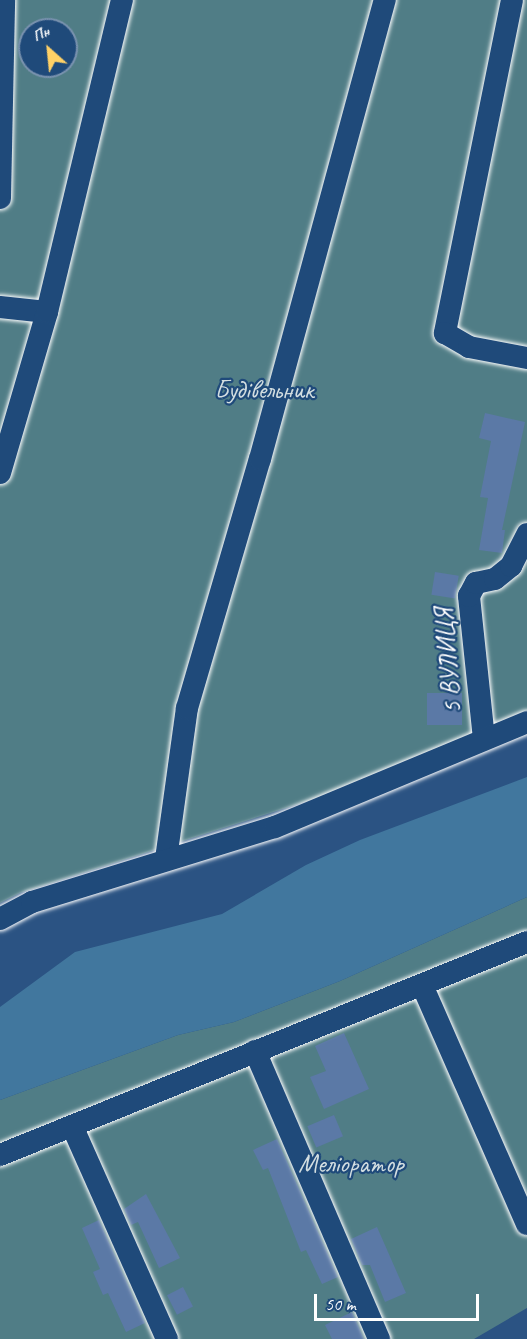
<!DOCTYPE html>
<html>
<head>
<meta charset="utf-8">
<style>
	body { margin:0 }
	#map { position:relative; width:527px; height:1339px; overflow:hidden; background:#2b5383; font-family:Caveat,sans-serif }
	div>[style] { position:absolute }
	.green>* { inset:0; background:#507d86 }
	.water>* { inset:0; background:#41779e }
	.building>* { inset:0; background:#5b79a6; transform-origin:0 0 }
	.roads { filter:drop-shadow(0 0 2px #fff) drop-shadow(0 0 2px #fff) }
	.minor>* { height:22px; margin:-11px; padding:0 11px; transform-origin:11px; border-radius:11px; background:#1f4a7a }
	span { translate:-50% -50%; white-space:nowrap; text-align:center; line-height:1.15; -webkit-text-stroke:4.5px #1f4a7a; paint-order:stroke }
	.park-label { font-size:26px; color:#d3dee1 }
	.street-label { font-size:26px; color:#fff }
	.north { position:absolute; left:18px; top:18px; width:60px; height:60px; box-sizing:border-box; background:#1f4a7a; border:2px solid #7992af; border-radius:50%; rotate:333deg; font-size:16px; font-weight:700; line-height:24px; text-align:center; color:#fff }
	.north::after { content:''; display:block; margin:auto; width:21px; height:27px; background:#ffd166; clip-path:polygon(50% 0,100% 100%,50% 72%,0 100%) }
	.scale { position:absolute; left:314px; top:1294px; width:165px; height:27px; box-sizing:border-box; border:3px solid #fff; border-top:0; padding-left:8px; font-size:18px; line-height:21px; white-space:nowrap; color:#fff; -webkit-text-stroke:4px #1f4a7a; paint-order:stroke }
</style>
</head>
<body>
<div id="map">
	<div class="green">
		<i style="clip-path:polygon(evenodd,0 0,527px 0,527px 714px,327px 795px,20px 893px,0 903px,0 0,30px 30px,66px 30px,66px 66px,30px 66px,30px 30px)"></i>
		<i style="clip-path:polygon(527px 897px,527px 1308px,474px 1339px,0 1339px,0 1100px,178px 1035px,234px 1022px,340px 981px)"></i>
	</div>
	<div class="water">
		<i style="clip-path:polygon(527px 777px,527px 897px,340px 981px,234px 1022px,178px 1035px,0 1100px,0 1007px,75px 952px,222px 914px,306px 865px,360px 840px)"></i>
	</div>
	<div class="building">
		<i style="clip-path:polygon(485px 413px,525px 422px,502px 530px,505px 530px,502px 553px,479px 550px,488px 498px,480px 497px,491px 441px,479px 438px)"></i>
		<i style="left:435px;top:572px;width:24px;height:23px;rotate:9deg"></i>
		<i style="left:462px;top:693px;width:32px;height:35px;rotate:90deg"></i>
		<i style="clip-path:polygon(344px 1033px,369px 1089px,324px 1109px,310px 1077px,326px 1071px,315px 1046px)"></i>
		<i style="left:334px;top:1115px;width:23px;height:29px;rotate:67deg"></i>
		<i style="clip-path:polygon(277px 1139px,338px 1277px,322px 1284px,306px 1250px,301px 1252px,268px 1168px,263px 1170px,253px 1150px)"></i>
		<i style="clip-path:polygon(146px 1194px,180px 1258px,159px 1268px,138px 1222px,131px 1225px,124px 1209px)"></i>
		<i style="clip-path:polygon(99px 1220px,145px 1323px,126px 1332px,108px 1293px,103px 1295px,93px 1272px,100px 1269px,82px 1228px)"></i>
		<i style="clip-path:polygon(377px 1227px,406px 1293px,385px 1302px,370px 1265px,362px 1265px,351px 1239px)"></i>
		<i style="left:183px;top:1287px;width:22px;height:18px;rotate:63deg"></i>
		<i style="clip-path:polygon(352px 1312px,364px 1339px,332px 1339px,325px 1325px)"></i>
	</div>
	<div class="roads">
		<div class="minor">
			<i style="left:512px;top:0;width:340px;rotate:101.4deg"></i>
			<i style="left:445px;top:333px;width:28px;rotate:30deg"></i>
			<i style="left:469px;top:347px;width:59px;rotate:10.7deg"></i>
			<i style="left:0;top:198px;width:198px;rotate:-88.8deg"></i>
			<i style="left:0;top:307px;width:47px;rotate:6.1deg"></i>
			<i style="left:0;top:473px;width:168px;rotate:-73.7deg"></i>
			<i style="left:47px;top:312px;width:321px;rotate:-76.5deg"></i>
			<i style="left:484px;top:739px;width:144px;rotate:-96deg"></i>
			<i style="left:469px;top:596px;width:15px;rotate:-62deg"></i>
			<i style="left:476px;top:583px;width:19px;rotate:-12deg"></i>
			<i style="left:495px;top:579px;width:21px;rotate:-39deg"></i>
			<i style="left:511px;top:566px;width:36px;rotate:-63deg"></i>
			<i style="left:166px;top:859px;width:152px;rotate:-82.1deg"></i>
			<i style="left:187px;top:708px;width:259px;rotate:-73.7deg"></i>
			<i style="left:260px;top:459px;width:476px;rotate:-74.8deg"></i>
			<i style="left:0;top:919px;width:36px;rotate:-28deg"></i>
			<i style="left:32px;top:902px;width:254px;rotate:-17.2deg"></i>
			<i style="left:275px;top:827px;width:273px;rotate:-22.6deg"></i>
			<i style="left:422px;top:985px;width:261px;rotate:66.3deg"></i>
			<i style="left:255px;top:1051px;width:314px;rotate:66.7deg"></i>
			<i style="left:73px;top:1128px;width:231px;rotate:66deg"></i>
			<i style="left:0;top:1155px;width:568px;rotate:-22.01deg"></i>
		</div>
	</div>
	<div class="park-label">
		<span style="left:264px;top:390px">Будівельник</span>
		<span style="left:351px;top:1164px">Меліоратор</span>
	</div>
	<div class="street-label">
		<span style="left:448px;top:661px;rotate:-95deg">5 ВУЛИЦЯ</span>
	</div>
	<div class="north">Пн</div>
	<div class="scale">50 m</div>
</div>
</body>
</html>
